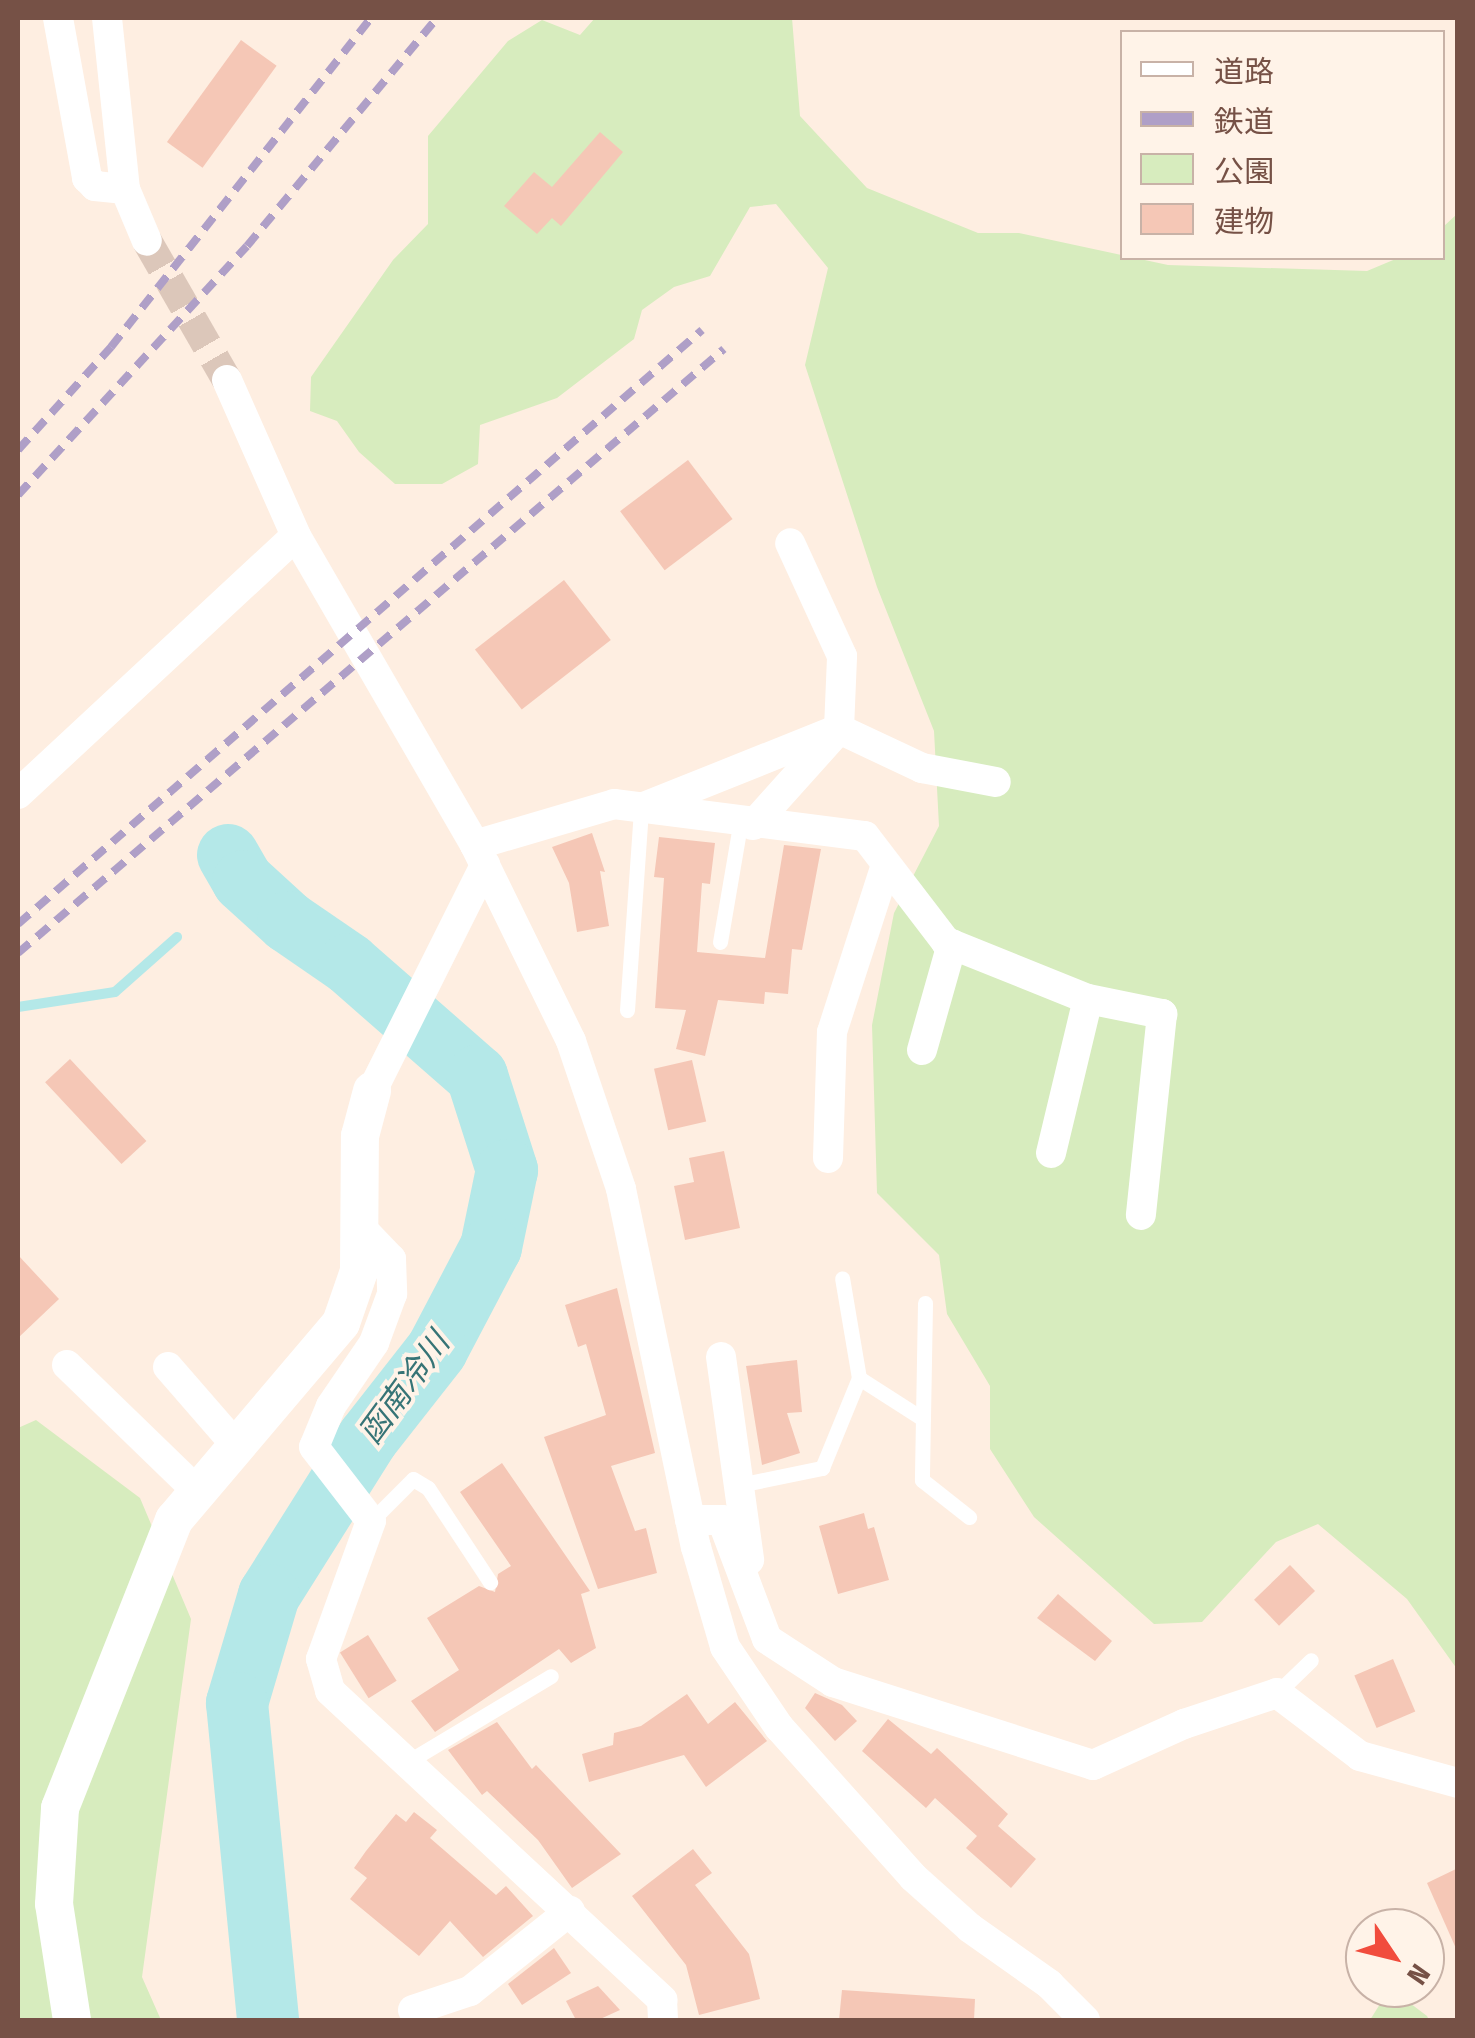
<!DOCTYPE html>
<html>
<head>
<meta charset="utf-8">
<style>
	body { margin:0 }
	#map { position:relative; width:1475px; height:2038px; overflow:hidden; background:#feeee1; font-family:"Fira Sans Condensed","Noto Sans JP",sans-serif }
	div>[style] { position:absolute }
	.green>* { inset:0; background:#d7ecbe }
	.stream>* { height:10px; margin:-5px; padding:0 5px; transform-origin:5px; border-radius:5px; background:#b4e8e8 }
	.river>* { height:62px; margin:-31px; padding:0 31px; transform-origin:31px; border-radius:31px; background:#b4e8e8 }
	.building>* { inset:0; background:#f5c7b6; transform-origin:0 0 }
	.minor-tunnel>* { height:30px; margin-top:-15px; transform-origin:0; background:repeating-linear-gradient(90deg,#dcc7ba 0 30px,transparent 0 45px) }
	.service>* { height:15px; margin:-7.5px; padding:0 7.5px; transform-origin:7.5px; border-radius:7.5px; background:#fff }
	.minor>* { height:30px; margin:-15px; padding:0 15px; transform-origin:15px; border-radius:15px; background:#fff }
	.tertiary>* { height:38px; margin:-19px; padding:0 19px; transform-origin:19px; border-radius:19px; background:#fff }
	.rail>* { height:8px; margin-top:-4px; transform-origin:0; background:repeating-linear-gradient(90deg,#af9fc7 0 15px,transparent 0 25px) }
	span { translate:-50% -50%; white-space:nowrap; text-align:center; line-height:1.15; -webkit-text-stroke:8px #fff3e8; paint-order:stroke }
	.water-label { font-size:32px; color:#367476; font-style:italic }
	.frame { position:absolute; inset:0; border:20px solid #765146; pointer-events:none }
	.legend { position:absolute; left:1120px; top:30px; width:325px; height:230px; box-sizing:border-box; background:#fff3e8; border:2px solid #c8b2a7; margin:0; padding:12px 18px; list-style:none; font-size:30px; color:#765146 }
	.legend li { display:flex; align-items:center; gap:20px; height:50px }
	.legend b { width:50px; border:2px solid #c8b2a7 }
	.north { position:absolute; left:1345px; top:1908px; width:100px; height:100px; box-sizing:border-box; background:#fff3e8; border:2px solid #c8b2a7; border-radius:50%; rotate:125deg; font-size:28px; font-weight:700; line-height:40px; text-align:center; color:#765146 }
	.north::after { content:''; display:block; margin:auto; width:35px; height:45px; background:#f14c3d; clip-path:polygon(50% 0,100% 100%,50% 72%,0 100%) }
</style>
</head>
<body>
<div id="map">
	<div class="green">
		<i style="clip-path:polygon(595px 18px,792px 18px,800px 116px,867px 188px,978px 233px,1019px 233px,1168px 265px,1367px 271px,1398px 258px,1442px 258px,1443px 227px,1457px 214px,1457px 1669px,1407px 1599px,1318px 1524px,1276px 1542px,1202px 1622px,1154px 1624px,1034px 1517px,990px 1449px,990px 1386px,947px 1314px,939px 1255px,877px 1193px,872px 1025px,894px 913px,939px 826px,934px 731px,877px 587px,805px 365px,828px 268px,776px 204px,750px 207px,710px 276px,674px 287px,642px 310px,634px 339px,557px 398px,480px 425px,478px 464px,442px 484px,395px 484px,359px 452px,337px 421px,310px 411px,311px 377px,393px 260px,428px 224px,428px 136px,508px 41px,542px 20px,580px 35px)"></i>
		<i style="clip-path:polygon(36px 1420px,140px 1498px,191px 1619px,142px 1977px,161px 2020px,18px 2020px,18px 1428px)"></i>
		<i style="clip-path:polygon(1390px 1988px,1427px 2016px,1429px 2020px,1370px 2020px)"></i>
	</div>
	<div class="stream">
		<i style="left:232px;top:890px;width:14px;rotate:-39deg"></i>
		<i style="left:18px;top:1007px;width:98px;rotate:-8.8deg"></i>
		<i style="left:115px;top:992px;width:83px;rotate:-41.6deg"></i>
	</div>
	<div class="river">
		<i style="left:228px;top:855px;width:30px;rotate:60deg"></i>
		<i style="left:243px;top:881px;width:61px;rotate:42.3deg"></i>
		<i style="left:288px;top:922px;width:74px;rotate:34.5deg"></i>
		<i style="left:349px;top:964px;width:170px;rotate:41.2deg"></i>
		<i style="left:477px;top:1076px;width:99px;rotate:72.3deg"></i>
		<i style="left:507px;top:1170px;width:79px;rotate:101.7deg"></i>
		<i style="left:491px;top:1247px;width:116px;rotate:117.7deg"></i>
		<i style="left:437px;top:1350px;width:112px;rotate:128.1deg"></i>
		<i style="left:368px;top:1438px;width:186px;rotate:122.2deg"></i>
		<i style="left:269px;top:1595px;width:113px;rotate:106.5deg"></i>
		<i style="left:237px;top:1703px;width:319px;rotate:84.4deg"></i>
	</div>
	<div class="building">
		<i style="left:241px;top:40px;width:44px;height:126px;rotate:36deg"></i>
		<i style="clip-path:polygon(600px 132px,623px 152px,561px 226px,552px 218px,537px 234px,504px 206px,534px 172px,552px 187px)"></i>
		<i style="left:688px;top:460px;width:74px;height:85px;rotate:53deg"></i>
		<i style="left:564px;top:580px;width:76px;height:113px;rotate:52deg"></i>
		<i style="clip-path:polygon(592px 833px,605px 872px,600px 871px,609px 926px,577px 932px,569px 883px,552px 847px)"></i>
		<i style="clip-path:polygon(659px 837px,715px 843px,710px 884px,702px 883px,697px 952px,765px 958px,784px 845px,821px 849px,802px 950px,792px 949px,788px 994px,765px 992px,764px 1004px,718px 1000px,705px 1056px,676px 1049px,686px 1010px,655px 1008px,664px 878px,654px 877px)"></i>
		<i style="left:70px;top:1059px;width:112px;height:34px;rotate:47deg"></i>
		<i style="left:692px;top:1060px;width:63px;height:39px;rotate:77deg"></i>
		<i style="clip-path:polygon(724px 1151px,740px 1228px,685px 1240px,674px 1186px,694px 1182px,689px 1158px)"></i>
		<i style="clip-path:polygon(18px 1255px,59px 1299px,18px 1338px)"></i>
		<i style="clip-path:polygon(617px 1288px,655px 1453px,611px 1466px,635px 1531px,646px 1528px,657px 1573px,598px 1589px,544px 1437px,606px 1415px,586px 1344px,578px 1347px,565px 1305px)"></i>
		<i style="clip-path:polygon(797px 1360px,802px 1412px,787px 1413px,800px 1453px,762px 1465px,746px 1366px)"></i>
		<i style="clip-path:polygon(502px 1463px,590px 1591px,581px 1594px,596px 1648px,571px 1663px,559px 1649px,435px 1732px,411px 1701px,459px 1670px,427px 1618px,479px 1586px,495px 1592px,498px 1574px,511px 1566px,460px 1492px)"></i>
		<i style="clip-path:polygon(864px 1513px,868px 1529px,874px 1527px,889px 1580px,838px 1594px,819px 1526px)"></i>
		<i style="left:1290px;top:1565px;width:36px;height:50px;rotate:46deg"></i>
		<i style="clip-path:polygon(1058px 1594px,1112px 1641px,1095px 1661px,1037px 1618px)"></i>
		<i style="left:368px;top:1635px;width:54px;height:33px;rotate:58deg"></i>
		<i style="left:1393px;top:1659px;width:57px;height:42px;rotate:67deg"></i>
		<i style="clip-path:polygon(815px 1693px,842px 1705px,857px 1721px,835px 1741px,805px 1708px)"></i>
		<i style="clip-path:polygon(687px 1694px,708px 1724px,735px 1702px,767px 1741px,706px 1787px,684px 1755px,589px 1782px,582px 1754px,613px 1745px,614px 1733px,641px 1726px)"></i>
		<i style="clip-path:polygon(888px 1719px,931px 1754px,937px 1748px,1008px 1814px,998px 1826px,1036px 1859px,1011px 1888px,966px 1848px,977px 1836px,935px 1798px,926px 1808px,862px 1751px)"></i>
		<i style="clip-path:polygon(497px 1722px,532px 1769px,536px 1765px,621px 1854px,572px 1888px,538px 1840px,487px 1791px,482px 1795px,448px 1750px)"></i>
		<i style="clip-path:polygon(414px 1812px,437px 1830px,430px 1838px,496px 1895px,506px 1886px,533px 1916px,483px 1957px,450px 1921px,419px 1956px,350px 1899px,367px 1878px,354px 1868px,366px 1851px,396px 1814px,406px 1822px)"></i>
		<i style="clip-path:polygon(693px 1849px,712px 1873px,695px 1885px,749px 1954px,760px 1999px,699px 2015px,686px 1965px,632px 1896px)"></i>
		<i style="clip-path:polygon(1458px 1868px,1458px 1953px,1427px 1883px)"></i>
		<i style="clip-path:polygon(554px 1948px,571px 1973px,522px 2005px,508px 1984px)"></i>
		<i style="clip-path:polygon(598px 1986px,620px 2010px,598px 2020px,576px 2020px,566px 2001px)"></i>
		<i style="clip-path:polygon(842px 1990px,975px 1999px,974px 2020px,839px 2020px)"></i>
	</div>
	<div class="minor-tunnel">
		<i style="left:147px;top:241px;width:160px;rotate:60.1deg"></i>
	</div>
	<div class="service">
		<i style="left:720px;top:942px;width:119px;rotate:-80.3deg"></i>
		<i style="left:627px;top:1010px;width:202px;rotate:-86deg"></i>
		<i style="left:925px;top:1303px;width:177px;rotate:91deg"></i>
		<i style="left:922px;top:1480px;width:60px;rotate:38.2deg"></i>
		<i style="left:859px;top:1378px;width:76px;rotate:32.6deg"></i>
		<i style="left:739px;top:1485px;width:85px;rotate:-11.6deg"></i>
		<i style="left:822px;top:1468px;width:97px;rotate:-67.7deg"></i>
		<i style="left:859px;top:1378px;width:101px;rotate:-99.6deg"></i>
		<i style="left:371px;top:1521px;width:59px;rotate:-45deg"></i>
		<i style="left:413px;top:1479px;width:17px;rotate:31deg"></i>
		<i style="left:428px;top:1488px;width:113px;rotate:56.6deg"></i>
		<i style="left:1277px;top:1693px;width:47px;rotate:-44.1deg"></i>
		<i style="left:404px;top:1764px;width:171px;rotate:-30.9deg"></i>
	</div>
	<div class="minor">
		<i style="left:58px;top:18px;width:163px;rotate:79.7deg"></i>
		<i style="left:87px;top:178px;width:11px;rotate:45deg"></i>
		<i style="left:95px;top:186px;width:30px;rotate:6deg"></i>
		<i style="left:107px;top:18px;width:172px;rotate:84deg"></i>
		<i style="left:125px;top:189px;width:56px;rotate:67.1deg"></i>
		<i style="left:227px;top:380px;width:171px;rotate:66.1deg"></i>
		<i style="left:296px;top:536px;width:357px;rotate:59.9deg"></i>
		<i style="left:475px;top:845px;width:218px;rotate:63.9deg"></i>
		<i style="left:571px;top:1041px;width:156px;rotate:71.3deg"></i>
		<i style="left:621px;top:1189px;width:366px;rotate:78.2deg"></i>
		<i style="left:696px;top:1547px;width:104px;rotate:73.8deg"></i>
		<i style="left:725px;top:1647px;width:97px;rotate:56deg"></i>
		<i style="left:779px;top:1727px;width:201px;rotate:48.2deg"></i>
		<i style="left:913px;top:1877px;width:76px;rotate:41.8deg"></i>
		<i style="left:970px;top:1928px;width:97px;rotate:35.3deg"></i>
		<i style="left:1049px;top:1984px;width:51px;rotate:45deg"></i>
		<i style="left:18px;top:794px;width:379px;rotate:-42.9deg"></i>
		<i style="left:644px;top:807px;width:210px;rotate:-21.8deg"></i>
		<i style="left:839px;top:729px;width:92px;rotate:25.2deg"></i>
		<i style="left:922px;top:768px;width:75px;rotate:10.7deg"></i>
		<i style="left:753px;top:825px;width:129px;rotate:-48.1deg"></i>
		<i style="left:839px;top:729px;width:73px;rotate:-87.6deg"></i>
		<i style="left:842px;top:656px;width:124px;rotate:-114.7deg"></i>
		<i style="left:475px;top:845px;width:145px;rotate:-16.4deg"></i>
		<i style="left:614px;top:804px;width:253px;rotate:7.3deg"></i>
		<i style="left:865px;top:836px;width:133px;rotate:52.6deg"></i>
		<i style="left:946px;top:942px;width:153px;rotate:21.9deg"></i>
		<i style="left:1088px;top:999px;width:76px;rotate:11.5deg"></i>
		<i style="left:1162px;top:1014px;width:202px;rotate:96deg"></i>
		<i style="left:922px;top:1050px;width:110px;rotate:-74.2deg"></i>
		<i style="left:372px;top:1091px;width:253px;rotate:-63.4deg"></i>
		<i style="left:1051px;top:1153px;width:158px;rotate:-76.5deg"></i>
		<i style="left:828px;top:1158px;width:126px;rotate:-88.2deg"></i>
		<i style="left:832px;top:1032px;width:172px;rotate:-72.1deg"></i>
		<i style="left:364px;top:1231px;width:39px;rotate:46deg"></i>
		<i style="left:391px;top:1259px;width:35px;rotate:88deg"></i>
		<i style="left:392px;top:1294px;width:52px;rotate:110.2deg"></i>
		<i style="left:374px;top:1343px;width:76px;rotate:124.3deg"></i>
		<i style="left:331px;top:1406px;width:44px;rotate:112.5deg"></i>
		<i style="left:314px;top:1447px;width:93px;rotate:52.4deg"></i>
		<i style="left:371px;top:1521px;width:147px;rotate:109.9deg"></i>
		<i style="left:321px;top:1659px;width:33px;rotate:74deg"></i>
		<i style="left:330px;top:1691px;width:454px;rotate:42.9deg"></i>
		<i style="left:662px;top:2000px;width:20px;rotate:87deg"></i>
		<i style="left:721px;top:1357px;width:205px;rotate:82.1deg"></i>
		<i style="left:67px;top:1365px;width:180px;rotate:44.1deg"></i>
		<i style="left:168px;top:1367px;width:101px;rotate:49deg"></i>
		<i style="left:690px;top:1520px;width:32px"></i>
		<i style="left:722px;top:1520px;width:127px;rotate:69.3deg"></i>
		<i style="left:767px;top:1639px;width:79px;rotate:33.1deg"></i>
		<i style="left:833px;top:1682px;width:273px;rotate:17.7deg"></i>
		<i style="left:1093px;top:1765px;width:100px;rotate:-24.3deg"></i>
		<i style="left:1184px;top:1724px;width:98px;rotate:-18.4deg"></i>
		<i style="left:1277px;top:1693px;width:104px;rotate:37.2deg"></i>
		<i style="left:1360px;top:1756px;width:102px;rotate:15.4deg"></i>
		<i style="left:413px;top:2010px;width:60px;rotate:-18.4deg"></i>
		<i style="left:470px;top:1991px;width:128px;rotate:-38.7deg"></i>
	</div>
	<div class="tertiary">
		<i style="left:72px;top:2020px;width:117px;rotate:-98.8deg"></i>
		<i style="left:54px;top:1904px;width:96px;rotate:-86.4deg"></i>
		<i style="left:60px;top:1808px;width:310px;rotate:-68.4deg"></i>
		<i style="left:174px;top:1520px;width:258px;rotate:-49.7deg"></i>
		<i style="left:341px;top:1323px;width:55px;rotate:-70.9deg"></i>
		<i style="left:359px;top:1271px;width:135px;rotate:-89.6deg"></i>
		<i style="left:360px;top:1136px;width:47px;rotate:-75.1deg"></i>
	</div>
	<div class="rail">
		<i style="left:18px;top:450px;width:139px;rotate:-47.9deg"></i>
		<i style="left:111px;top:347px;width:419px;rotate:-51.7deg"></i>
		<i style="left:18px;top:495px;width:338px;rotate:-47.4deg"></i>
		<i style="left:247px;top:246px;width:297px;rotate:-50.2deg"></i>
		<i style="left:18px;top:924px;width:906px;rotate:-40.97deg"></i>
		<i style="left:18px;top:953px;width:929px;rotate:-40.55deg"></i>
	</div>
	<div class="water-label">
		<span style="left:404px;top:1388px;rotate:-54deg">函南冷川</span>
	</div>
	<div class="frame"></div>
	<ul class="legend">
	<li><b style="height:12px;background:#fff"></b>道路</li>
	<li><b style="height:12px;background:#af9fc7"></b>鉄道</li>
	<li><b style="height:28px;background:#d7ecbe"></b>公園</li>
	<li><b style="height:28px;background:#f5c7b6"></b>建物</li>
	</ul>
	<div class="north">N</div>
</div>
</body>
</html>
